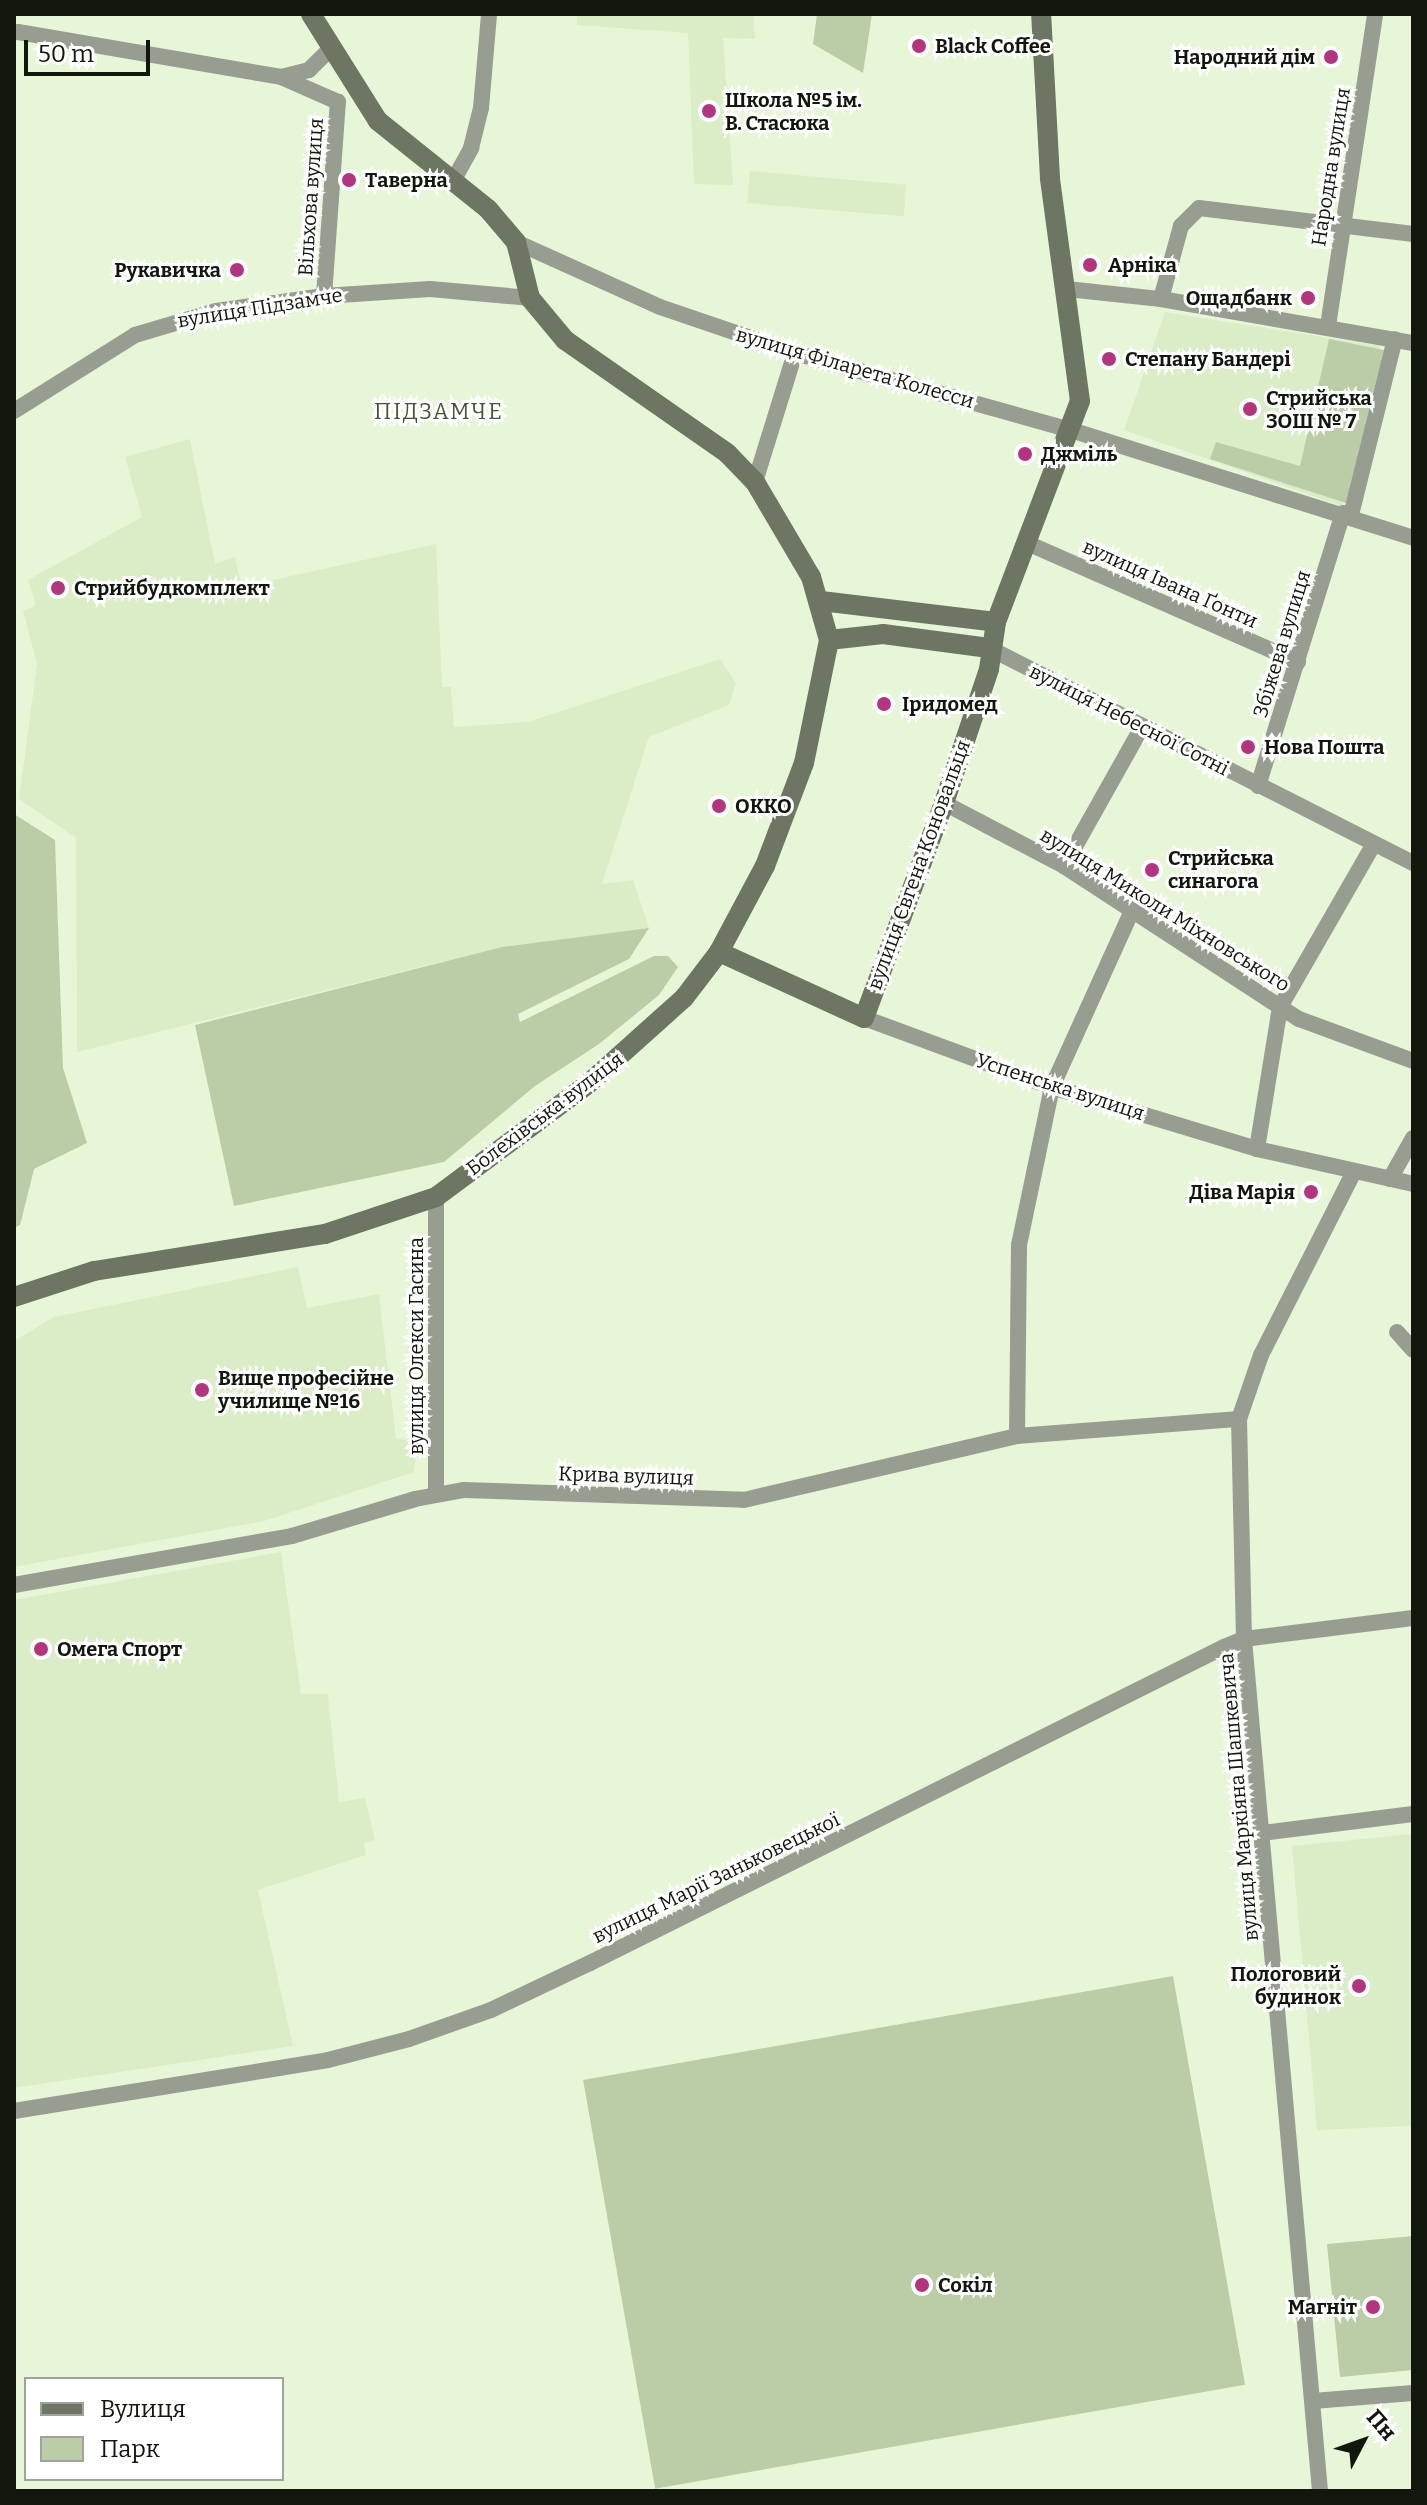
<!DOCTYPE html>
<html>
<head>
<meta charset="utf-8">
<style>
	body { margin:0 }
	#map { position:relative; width:1427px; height:2505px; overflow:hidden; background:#e8f6d8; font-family:Bitter,serif }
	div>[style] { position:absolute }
	.built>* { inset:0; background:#dbedc7; transform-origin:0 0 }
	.green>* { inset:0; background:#bbcda6; transform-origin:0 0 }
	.street>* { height:16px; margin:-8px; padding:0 8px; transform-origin:8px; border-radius:8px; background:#979d90 }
	.secondary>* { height:20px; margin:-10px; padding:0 10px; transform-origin:10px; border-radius:10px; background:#6d7563 }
	.dots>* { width:22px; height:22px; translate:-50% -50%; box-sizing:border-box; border:4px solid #fff; border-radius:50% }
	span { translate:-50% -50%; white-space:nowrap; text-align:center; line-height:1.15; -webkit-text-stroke:6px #fff; paint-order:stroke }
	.poi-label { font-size:20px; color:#12170d; font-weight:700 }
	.left { translate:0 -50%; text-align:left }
	.right { translate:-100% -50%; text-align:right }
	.street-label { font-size:20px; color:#12170d }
	.neighbourhood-label { font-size:22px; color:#48533a; letter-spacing:2px }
	.frame { position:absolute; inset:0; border:16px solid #12170d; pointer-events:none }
	.legend { position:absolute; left:24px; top:2377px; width:260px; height:104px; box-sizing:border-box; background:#fff; border:2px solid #a0a29e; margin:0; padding:10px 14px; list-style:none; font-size:24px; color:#12170d }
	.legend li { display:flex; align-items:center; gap:16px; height:40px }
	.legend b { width:40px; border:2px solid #a0a29e }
	.north { position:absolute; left:1323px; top:2401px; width:80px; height:80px; -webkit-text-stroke:6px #fff; paint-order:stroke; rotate:49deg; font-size:22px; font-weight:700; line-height:32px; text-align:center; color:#12170d }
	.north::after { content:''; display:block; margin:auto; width:28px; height:36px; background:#12170d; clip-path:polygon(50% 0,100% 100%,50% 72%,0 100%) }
	.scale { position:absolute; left:24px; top:40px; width:126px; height:36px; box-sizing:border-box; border:4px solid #12170d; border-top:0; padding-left:10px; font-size:24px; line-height:28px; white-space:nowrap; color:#12170d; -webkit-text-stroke:6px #fff; paint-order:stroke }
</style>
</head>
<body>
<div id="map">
	<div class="built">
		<i style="clip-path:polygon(577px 14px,753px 14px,755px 39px,723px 38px,733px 185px,694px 184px,688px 33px,577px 25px)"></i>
		<i style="left:750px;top:171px;width:157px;height:32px;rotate:5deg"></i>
		<i style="clip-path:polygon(1165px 312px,1380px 346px,1342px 506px,1124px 430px)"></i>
		<i style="clip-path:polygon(190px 439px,215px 564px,235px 557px,242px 587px,436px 544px,442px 687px,451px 687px,454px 727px,528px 722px,720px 659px,736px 683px,729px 705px,649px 737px,602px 884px,633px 880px,649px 928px,502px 947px,77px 1052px,76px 838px,19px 799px,37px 664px,23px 611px,36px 605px,28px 580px,142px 517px,125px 457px)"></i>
		<i style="clip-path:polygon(298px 1267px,307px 1308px,379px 1294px,396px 1439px,418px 1440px,414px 1472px,264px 1521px,14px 1567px,14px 1341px,54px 1317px)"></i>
		<i style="clip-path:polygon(281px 1552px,301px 1694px,328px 1694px,339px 1802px,365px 1798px,375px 1840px,364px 1843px,366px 1855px,258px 1890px,293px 2046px,14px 2088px,14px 1600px)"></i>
		<i style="clip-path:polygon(1413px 1834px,1413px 2126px,1317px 2130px,1292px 1846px)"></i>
	</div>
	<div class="green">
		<i style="clip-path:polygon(817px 14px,872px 14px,863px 73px,813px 44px)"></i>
		<i style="clip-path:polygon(1329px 339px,1384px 350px,1346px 503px,1210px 459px,1216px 442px,1300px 466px)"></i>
		<i style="clip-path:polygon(14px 814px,55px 840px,63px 1068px,87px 1143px,34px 1169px,20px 1225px,14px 1228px)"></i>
		<i style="clip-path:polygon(649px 928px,629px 959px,518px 1014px,520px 1022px,654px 956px,668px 956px,678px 967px,659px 995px,599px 1044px,535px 1086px,444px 1162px,234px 1206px,195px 1025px,502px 947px)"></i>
		<i style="left:1173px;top:1976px;width:415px;height:599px;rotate:80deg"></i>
		<i style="clip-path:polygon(1413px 2236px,1413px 2370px,1340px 2377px,1327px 2244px)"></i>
	</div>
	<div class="street">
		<i style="left:18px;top:32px;width:267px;rotate:9.7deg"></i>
		<i style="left:281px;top:77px;width:62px;rotate:23.7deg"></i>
		<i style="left:281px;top:77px;width:29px;rotate:-14deg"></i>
		<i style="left:309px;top:70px;width:30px;rotate:-45deg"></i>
		<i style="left:453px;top:181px;width:38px;rotate:-61deg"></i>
		<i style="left:471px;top:148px;width:41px;rotate:-76deg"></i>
		<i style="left:481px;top:108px;width:94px;rotate:-85.1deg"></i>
		<i style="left:516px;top:242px;width:158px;rotate:24.3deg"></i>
		<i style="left:660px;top:307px;width:143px;rotate:18.8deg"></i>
		<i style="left:795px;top:353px;width:287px;rotate:15.6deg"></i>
		<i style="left:1071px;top:430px;width:359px;rotate:17.5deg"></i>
		<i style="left:1067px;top:289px;width:95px;rotate:6.1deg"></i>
		<i style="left:1161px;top:299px;width:256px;rotate:9.9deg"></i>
		<i style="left:324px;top:296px;width:195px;rotate:-85.9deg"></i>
		<i style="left:1161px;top:299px;width:76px;rotate:-74.7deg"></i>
		<i style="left:1181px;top:226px;width:25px;rotate:-45deg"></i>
		<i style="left:1199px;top:208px;width:216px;rotate:6.9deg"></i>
		<i style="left:1328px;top:326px;width:316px;rotate:-81.4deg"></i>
		<i style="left:14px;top:411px;width:143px;rotate:-32.1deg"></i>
		<i style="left:135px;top:335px;width:84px;rotate:-16.5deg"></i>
		<i style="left:216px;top:311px;width:109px;rotate:-7.9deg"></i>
		<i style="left:324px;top:296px;width:106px;rotate:-3.8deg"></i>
		<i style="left:430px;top:289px;width:100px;rotate:5.1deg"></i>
		<i style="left:755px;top:482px;width:135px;rotate:-72.8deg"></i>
		<i style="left:1351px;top:515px;width:181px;rotate:-76deg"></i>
		<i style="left:1027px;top:543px;width:296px;rotate:23.7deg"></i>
		<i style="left:989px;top:648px;width:475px;rotate:26.9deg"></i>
		<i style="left:1258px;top:786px;width:286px;rotate:-72.7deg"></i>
		<i style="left:944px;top:803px;width:136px;rotate:27.7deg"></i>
		<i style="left:1064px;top:866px;width:280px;rotate:33.1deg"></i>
		<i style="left:1299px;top:1019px;width:121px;rotate:20.2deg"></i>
		<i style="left:1064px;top:866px;width:157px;rotate:-60.7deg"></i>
		<i style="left:864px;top:1018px;width:200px;rotate:20.2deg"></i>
		<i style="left:1052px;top:1087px;width:214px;rotate:16.8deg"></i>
		<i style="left:1257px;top:1149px;width:160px;rotate:12.6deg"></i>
		<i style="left:1257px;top:1149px;width:144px;rotate:-80.8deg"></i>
		<i style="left:1280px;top:1007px;width:187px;rotate:-60.1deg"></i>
		<i style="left:1390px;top:1179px;width:47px;rotate:-60.7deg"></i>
		<i style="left:436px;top:1197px;width:297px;rotate:90deg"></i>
		<i style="left:1397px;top:1332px;width:24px;rotate:48deg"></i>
		<i style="left:1017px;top:1436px;width:191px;rotate:-89.4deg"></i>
		<i style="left:1019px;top:1245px;width:161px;rotate:-78.2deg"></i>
		<i style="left:1052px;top:1087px;width:193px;rotate:-65.6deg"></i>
		<i style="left:14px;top:1585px;width:282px;rotate:-10deg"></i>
		<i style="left:292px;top:1536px;width:128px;rotate:-16.7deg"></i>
		<i style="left:415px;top:1499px;width:50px;rotate:-10.4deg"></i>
		<i style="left:464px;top:1490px;width:280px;rotate:2deg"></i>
		<i style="left:744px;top:1500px;width:280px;rotate:-13.2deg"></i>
		<i style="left:1017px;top:1436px;width:223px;rotate:-4.4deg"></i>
		<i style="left:1262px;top:1833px;width:152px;rotate:-7.2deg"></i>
		<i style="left:14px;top:2111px;width:318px;rotate:-9.2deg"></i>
		<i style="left:328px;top:2060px;width:84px;rotate:-14.5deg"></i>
		<i style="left:409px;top:2039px;width:87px;rotate:-19.5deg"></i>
		<i style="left:491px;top:2010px;width:110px;rotate:-25.4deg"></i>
		<i style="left:590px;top:1963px;width:708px;rotate:-26.49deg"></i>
		<i style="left:1224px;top:1647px;width:22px;rotate:-22deg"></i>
		<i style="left:1244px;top:1639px;width:170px;rotate:-7.1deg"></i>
		<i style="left:1313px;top:2401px;width:100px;rotate:-4.6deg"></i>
		<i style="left:1320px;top:2491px;width:855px;rotate:-95.1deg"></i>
		<i style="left:1244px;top:1639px;width:220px;rotate:-91.3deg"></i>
		<i style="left:1239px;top:1419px;width:68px;rotate:-71deg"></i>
		<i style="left:1261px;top:1355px;width:205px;rotate:-63.1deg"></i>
	</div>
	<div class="secondary">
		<i style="left:821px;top:601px;width:176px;rotate:6.8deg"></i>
		<i style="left:829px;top:640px;width:54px;rotate:-6.3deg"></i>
		<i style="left:883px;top:634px;width:107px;rotate:7.5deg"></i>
		<i style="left:719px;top:952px;width:159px;rotate:24.5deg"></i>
		<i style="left:864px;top:1018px;width:229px;rotate:-69.6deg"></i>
		<i style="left:944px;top:803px;width:141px;rotate:-71.4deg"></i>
		<i style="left:989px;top:669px;width:48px;rotate:-81.5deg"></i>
		<i style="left:996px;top:622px;width:236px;rotate:-69.2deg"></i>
		<i style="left:1080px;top:401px;width:225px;rotate:-97.7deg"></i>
		<i style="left:1050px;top:178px;width:164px;rotate:-93.1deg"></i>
		<i style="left:14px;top:1297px;width:84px;rotate:-18deg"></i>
		<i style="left:94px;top:1271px;width:234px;rotate:-9.1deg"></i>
		<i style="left:325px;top:1234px;width:117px;rotate:-18.4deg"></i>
		<i style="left:436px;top:1197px;width:189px;rotate:-36.6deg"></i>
		<i style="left:588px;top:1084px;width:129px;rotate:-41.9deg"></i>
		<i style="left:684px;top:998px;width:58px;rotate:-52.7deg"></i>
		<i style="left:719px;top:952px;width:98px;rotate:-61.9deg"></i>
		<i style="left:765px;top:866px;width:110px;rotate:-69.3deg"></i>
		<i style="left:804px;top:763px;width:126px;rotate:-78.5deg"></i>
		<i style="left:829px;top:640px;width:66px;rotate:-105.9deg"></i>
		<i style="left:811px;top:577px;width:110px;rotate:-120.5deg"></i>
		<i style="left:755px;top:482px;width:40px;rotate:-134deg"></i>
		<i style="left:727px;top:453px;width:198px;rotate:-145.1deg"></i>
		<i style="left:565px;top:340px;width:55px;rotate:-129.8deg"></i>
		<i style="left:530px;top:298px;width:58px;rotate:-104deg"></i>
		<i style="left:516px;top:242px;width:43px;rotate:-130.3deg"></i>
		<i style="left:488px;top:209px;width:141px;rotate:-141.3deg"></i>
		<i style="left:378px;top:121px;width:126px;rotate:-122.1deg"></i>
	</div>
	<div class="dots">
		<i style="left:919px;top:46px;background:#b5347e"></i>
		<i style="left:1331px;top:57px;background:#b5347e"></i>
		<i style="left:709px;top:111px;background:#b5347e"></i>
		<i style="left:349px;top:180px;background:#b5347e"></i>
		<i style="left:1090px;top:265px;background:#b5347e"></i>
		<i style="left:237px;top:270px;background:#b5347e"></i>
		<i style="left:1308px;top:298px;background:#b5347e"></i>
		<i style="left:1109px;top:359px;background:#b5347e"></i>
		<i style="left:1250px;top:409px;background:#b5347e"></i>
		<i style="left:1025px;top:454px;background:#b5347e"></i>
		<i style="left:58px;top:588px;background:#b5347e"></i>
		<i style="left:884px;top:704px;background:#b5347e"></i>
		<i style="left:1248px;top:747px;background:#b5347e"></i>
		<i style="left:719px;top:806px;background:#b5347e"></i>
		<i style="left:1152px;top:870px;background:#b5347e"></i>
		<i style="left:1311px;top:1192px;background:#b5347e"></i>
		<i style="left:202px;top:1390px;background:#b5347e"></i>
		<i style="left:41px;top:1649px;background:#b5347e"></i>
		<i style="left:1359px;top:1986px;background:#b5347e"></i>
		<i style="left:922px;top:2285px;background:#b5347e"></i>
		<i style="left:1373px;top:2307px;background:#b5347e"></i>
	</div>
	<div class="poi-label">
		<span class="left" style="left:935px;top:46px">Black Coffee</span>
		<span class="right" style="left:1315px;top:57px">Народний дім</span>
		<span class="left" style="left:725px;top:112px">Школа №5 ім.<br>В. Стасюка</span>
		<span class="left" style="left:365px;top:180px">Tаверна</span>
		<span class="left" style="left:1108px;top:265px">Арніка</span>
		<span class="right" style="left:221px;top:270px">Рукавичка</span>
		<span class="right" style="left:1292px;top:298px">Ощадбанк</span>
		<span class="left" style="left:1125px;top:359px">Степану Бандері</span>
		<span class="left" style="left:1266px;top:410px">Стрийська<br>ЗОШ № 7</span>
		<span class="left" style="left:1041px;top:454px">Джміль</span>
		<span class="left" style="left:74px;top:588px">Стрийбудкомплект</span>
		<span class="left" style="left:902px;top:704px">Іридомед</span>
		<span class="left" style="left:1264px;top:747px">Нова Пошта</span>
		<span class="left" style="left:735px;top:806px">ОККО</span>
		<span class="left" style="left:1168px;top:870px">Стрийська<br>синагога</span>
		<span class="right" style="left:1295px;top:1192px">Діва Марія</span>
		<span class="left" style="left:218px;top:1390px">Вище професійне<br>училище №16</span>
		<span class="left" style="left:57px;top:1649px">Омега Спорт</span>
		<span class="right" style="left:1341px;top:1986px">Пологовий<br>будинок</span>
		<span class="left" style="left:938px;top:2285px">Сокіл</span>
		<span class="right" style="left:1357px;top:2307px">Магніт</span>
	</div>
	<div class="street-label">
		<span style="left:1331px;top:167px;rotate:-81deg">Народна вулиця</span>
		<span style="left:311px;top:197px;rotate:-86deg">Вільхова вулиця</span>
		<span style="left:260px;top:308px;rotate:-9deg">вулиця Підзамче</span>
		<span style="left:855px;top:368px;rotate:16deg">вулиця Філарета Колесси</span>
		<span style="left:1170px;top:584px;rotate:24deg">вулиця Івана Ґонти</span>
		<span style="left:1282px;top:644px;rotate:-73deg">Збіжева вулиця</span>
		<span style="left:1129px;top:720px;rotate:27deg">вулиця Небесної Сотні</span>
		<span style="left:919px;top:865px;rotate:-70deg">вулиця Євгена Коновальця</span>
		<span style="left:1165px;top:910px;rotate:32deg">вулиця Миколи Міхновського</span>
		<span style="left:1060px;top:1087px;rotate:18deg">Успенська вулиця</span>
		<span style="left:545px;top:1114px;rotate:-37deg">Болехівська вулиця</span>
		<span style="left:416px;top:1346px;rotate:-90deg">вулиця Олекси Гасина</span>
		<span style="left:626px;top:1476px;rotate:2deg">Крива вулиця</span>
		<span style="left:1239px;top:1797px;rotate:-95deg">вулиця Маркіяна Шашкевича</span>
		<span style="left:716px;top:1878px;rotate:-26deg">вулиця Марії Заньковецької</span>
	</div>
	<div class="neighbourhood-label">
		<span style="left:439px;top:412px">ПІДЗАМЧЕ</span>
	</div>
	<div class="frame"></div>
	<ul class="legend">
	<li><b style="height:10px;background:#6d7563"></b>Вулиця</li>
	<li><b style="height:22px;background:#bbcda6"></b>Парк</li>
	</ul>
	<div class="north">Пн</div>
	<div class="scale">50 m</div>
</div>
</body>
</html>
